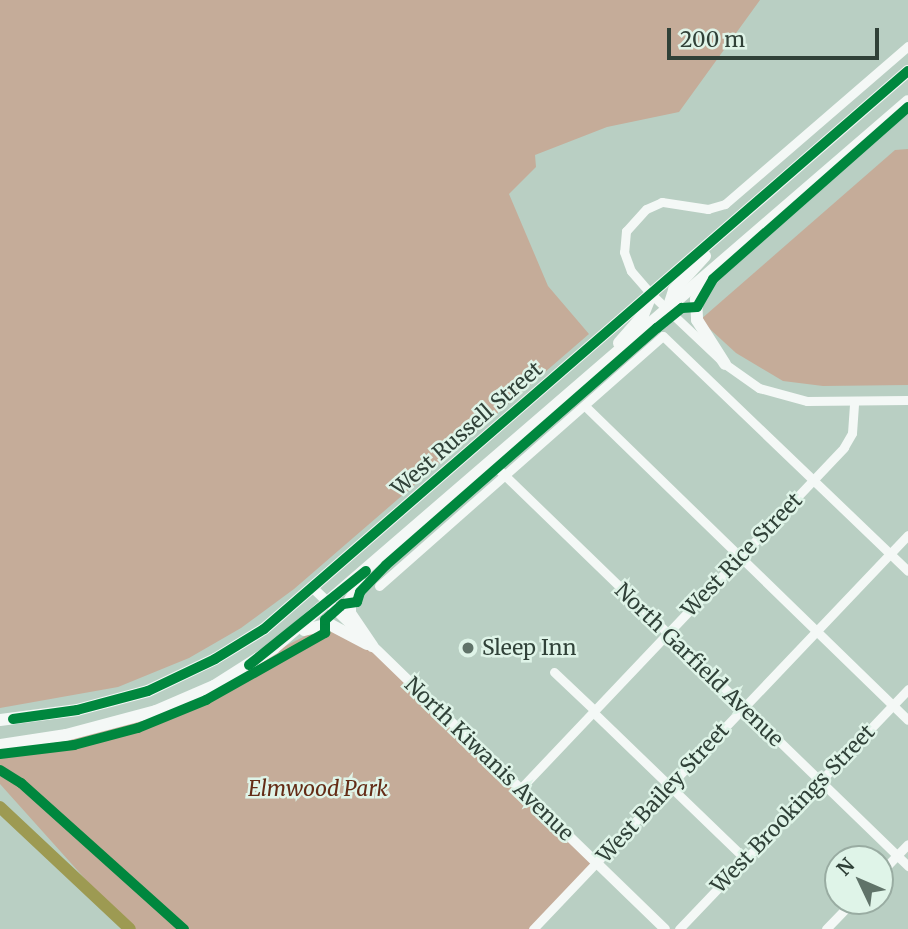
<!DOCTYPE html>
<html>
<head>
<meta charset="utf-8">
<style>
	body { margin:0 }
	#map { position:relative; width:908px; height:929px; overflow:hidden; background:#b9cfc3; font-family:Merriweather,serif }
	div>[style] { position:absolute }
	.green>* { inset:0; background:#c5ac99 }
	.river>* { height:12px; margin:-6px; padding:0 6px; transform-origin:6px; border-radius:6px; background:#9d9a52 }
	.minor>* { height:9px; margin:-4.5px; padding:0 4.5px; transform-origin:4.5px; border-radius:4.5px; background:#f4f8f6 }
	.major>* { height:10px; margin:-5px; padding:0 5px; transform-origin:5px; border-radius:5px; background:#f4f8f6 }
	.highway>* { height:12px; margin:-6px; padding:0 6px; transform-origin:6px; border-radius:6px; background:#f4f8f6 }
	.cycleway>* { height:10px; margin:-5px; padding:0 5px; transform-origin:5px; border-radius:5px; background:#00873e }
	.dots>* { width:19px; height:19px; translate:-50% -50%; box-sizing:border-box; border:4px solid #dff4e8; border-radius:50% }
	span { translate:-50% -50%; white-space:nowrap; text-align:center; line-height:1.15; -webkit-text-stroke:5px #dff4e8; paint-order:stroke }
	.street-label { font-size:21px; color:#304138 }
	.poi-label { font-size:21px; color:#304138 }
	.left { translate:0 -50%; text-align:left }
	.park-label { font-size:21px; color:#642c16; font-style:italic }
	.north { position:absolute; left:824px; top:845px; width:70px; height:70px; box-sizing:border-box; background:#dff4e8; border:2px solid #99aca2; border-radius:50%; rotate:314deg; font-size:19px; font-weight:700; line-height:28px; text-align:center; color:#304138 }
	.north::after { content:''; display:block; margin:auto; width:24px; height:32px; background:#607369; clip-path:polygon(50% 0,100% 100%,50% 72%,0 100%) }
	.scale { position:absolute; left:667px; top:28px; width:212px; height:32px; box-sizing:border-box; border:4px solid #304138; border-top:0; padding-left:9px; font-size:21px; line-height:24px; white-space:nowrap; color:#304138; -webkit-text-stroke:5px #dff4e8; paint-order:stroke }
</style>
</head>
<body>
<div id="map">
	<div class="green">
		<i style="clip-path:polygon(0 0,760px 0,679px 112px,607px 127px,535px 155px,536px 167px,509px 194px,548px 286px,589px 334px,294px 589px,241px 628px,189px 658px,118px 687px,0 708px)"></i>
		<i style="clip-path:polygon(908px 149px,908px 385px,823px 386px,783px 381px,736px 353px,700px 320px,895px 150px)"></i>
		<i style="clip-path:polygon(329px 624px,372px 646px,596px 863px,534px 929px,130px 929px,0 784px,0 758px,156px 711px)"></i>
	</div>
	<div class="river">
		<i style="left:0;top:807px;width:178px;rotate:43.2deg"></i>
	</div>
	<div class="minor">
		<i style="left:908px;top:46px;width:242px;rotate:139.2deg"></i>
		<i style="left:725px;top:204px;width:18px;rotate:164deg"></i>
		<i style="left:708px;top:209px;width:47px;rotate:-171.3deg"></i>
		<i style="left:662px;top:202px;width:17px;rotate:156deg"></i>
		<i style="left:646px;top:209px;width:30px;rotate:132deg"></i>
		<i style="left:626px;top:231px;width:21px;rotate:95deg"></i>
		<i style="left:624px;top:252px;width:20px;rotate:70deg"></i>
		<i style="left:631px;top:271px;width:30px;rotate:49deg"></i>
		<i style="left:651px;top:294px;width:102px;rotate:43.4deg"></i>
		<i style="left:725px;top:364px;width:42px;rotate:35.2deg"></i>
		<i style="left:759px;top:388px;width:50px;rotate:15.2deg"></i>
		<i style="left:807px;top:401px;width:101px;rotate:-0.6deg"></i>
		<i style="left:585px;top:406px;width:450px;rotate:44.2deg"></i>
		<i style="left:491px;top:462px;width:581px;rotate:44.09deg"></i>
		<i style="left:379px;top:586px;width:378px;rotate:-41.4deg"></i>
		<i style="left:663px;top:336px;width:339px;rotate:43.8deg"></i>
		<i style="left:554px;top:672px;width:55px;rotate:43.5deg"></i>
		<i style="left:593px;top:712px;width:211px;rotate:44deg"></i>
		<i style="left:520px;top:789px;width:471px;rotate:-46.5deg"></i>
		<i style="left:844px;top:447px;width:16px;rotate:-60deg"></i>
		<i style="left:852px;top:433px;width:32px;rotate:-86deg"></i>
		<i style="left:880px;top:873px;width:40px;rotate:-46deg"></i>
		<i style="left:533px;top:929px;width:544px;rotate:-46.42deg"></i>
		<i style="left:679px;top:929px;width:332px;rotate:-46.3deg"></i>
		<i style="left:826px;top:929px;width:39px;rotate:-46deg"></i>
	</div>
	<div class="major">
		<i style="left:313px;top:588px;width:490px;rotate:44.1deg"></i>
	</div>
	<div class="highway">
		<i style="left:706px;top:282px;width:20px;rotate:120deg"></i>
		<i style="left:696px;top:299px;width:21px;rotate:87deg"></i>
		<i style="left:697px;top:320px;width:52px;rotate:57.5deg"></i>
		<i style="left:668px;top:309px;width:20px;rotate:-72deg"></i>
		<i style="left:674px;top:290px;width:46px;rotate:-47.6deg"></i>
		<i style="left:619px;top:343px;width:37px;rotate:-49deg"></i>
		<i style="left:643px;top:315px;width:22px;rotate:-68deg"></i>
		<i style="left:361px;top:583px;width:20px;rotate:123deg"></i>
		<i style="left:350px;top:600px;width:13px;rotate:90deg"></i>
		<i style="left:350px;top:613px;width:40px;rotate:56deg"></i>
		<i style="left:304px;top:630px;width:26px;rotate:-13deg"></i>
		<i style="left:329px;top:624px;width:43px;rotate:27.8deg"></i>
		<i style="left:0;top:720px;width:78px;rotate:-7.4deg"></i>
		<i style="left:77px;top:710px;width:73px;rotate:-15deg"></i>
		<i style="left:148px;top:691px;width:74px;rotate:-25.5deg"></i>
		<i style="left:215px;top:659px;width:57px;rotate:-31.5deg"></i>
		<i style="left:264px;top:629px;width:852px;rotate:-40.91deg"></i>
		<i style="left:0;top:745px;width:67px;rotate:-8.6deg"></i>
		<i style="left:66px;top:735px;width:93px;rotate:-14.9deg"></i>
		<i style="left:156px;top:711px;width:63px;rotate:-23.3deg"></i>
		<i style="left:214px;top:686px;width:71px;rotate:-32.3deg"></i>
		<i style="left:274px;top:648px;width:837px;rotate:-40.79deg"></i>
	</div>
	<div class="cycleway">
		<i style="left:249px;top:665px;width:150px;rotate:-38.8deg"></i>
		<i style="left:13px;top:719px;width:65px;rotate:-8deg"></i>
		<i style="left:77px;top:710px;width:73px;rotate:-15deg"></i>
		<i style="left:148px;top:691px;width:74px;rotate:-25.5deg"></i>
		<i style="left:215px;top:659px;width:57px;rotate:-31.5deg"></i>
		<i style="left:264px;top:629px;width:852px;rotate:-40.91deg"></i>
		<i style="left:0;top:754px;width:75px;rotate:-6.9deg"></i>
		<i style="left:74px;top:745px;width:66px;rotate:-14.9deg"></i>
		<i style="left:138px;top:728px;width:74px;rotate:-22.4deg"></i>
		<i style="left:206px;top:700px;width:137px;rotate:-29.4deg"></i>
		<i style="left:325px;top:633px;width:13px;rotate:-90deg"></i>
		<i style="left:325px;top:620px;width:24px;rotate:-42deg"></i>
		<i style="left:343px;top:604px;width:14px;rotate:-8deg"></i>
		<i style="left:357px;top:602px;width:10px;rotate:-73deg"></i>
		<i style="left:360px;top:592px;width:37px;rotate:-46deg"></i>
		<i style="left:386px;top:565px;width:360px;rotate:-41.2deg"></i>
		<i style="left:657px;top:328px;width:32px;rotate:-39deg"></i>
		<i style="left:682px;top:308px;width:15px;rotate:-4deg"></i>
		<i style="left:697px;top:307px;width:32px;rotate:-60deg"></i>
		<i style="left:713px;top:279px;width:260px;rotate:-41.4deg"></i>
		<i style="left:0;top:770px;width:25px;rotate:32deg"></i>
		<i style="left:21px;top:783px;width:219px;rotate:41.9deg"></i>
	</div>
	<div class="dots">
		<i style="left:468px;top:648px;background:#607369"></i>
	</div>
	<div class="street-label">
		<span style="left:467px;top:429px;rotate:-41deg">West Russell Street</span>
		<span style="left:742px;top:555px;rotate:-46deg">West Rice Street</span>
		<span style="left:699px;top:665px;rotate:44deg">North Garfield Avenue</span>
		<span style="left:489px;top:759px;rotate:44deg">North Kiwanis Avenue</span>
		<span style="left:663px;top:793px;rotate:-47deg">West Bailey Street</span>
		<span style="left:793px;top:809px;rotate:-46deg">West Brookings Street</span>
	</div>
	<div class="poi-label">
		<span class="left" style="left:482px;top:648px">Sleep Inn</span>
	</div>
	<div class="park-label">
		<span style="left:318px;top:789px">Elmwood Park</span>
	</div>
	<div class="north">N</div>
	<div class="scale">200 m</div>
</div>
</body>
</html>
